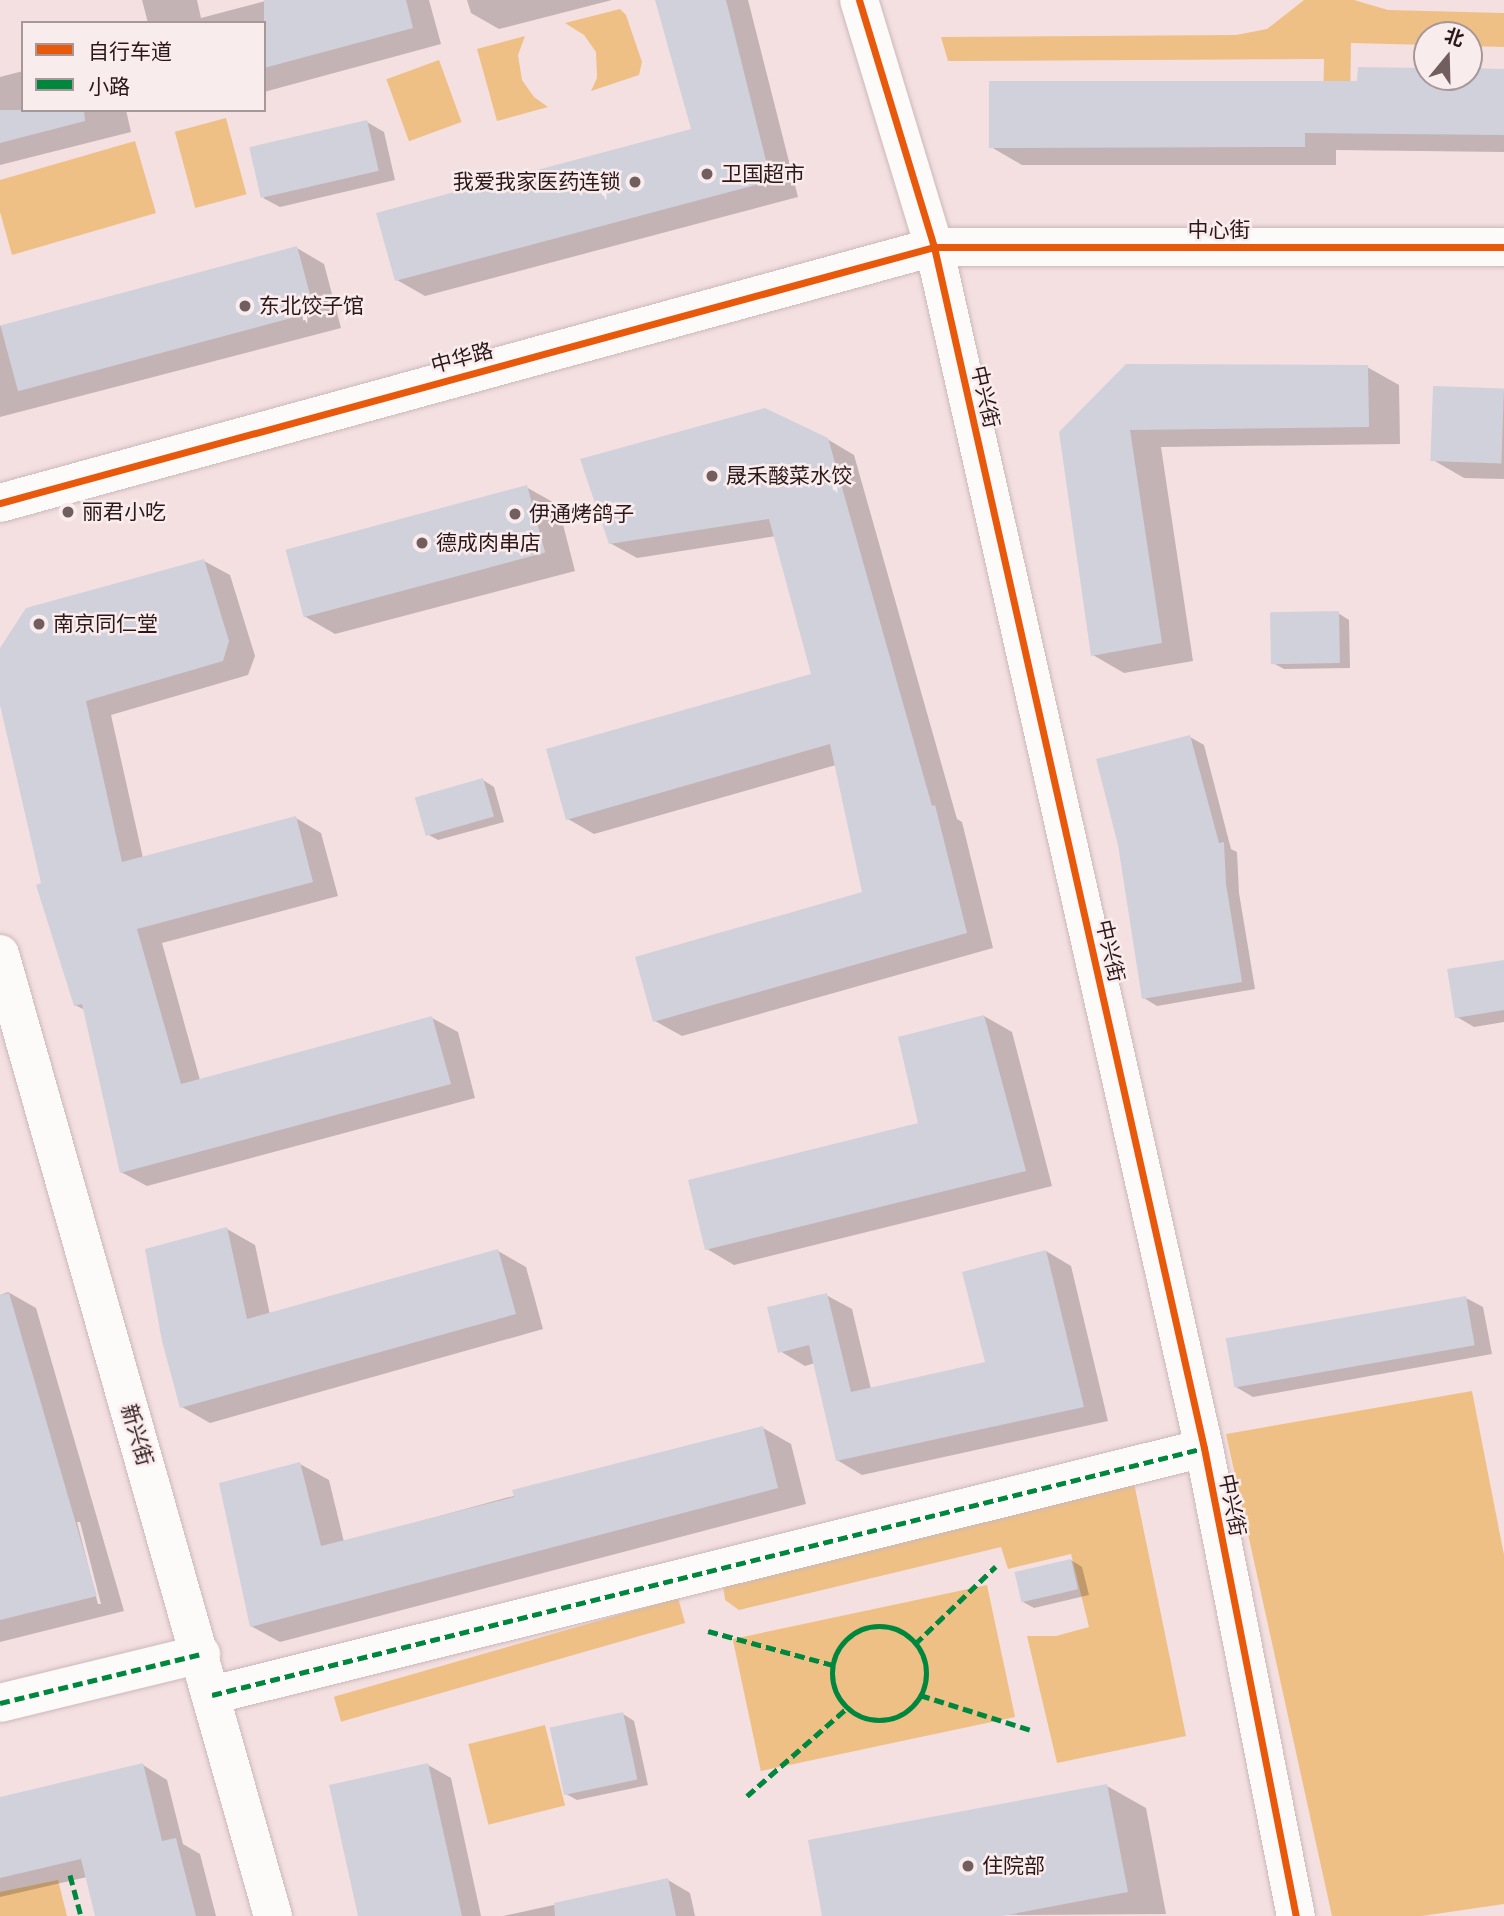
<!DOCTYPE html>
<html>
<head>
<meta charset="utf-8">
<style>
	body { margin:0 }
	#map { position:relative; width:1504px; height:1916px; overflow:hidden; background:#f4e0e1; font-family:Roboto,"Noto Sans SC",sans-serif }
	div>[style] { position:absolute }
	.green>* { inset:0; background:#efc086; transform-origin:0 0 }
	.shadow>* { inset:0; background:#0003 }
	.building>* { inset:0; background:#d1d1dc; transform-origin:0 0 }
	.roads { filter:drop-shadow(0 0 2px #ccb8b9) drop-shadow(0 0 2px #ccb8b9) }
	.minor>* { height:38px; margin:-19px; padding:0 19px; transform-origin:19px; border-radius:19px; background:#fdfafa }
	.quiet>* { height:5px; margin-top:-2.5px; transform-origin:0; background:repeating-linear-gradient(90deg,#00873e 0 10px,transparent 0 15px) }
	.quiet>.ring { margin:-2.5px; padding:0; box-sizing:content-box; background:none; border:5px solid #00873e; border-radius:50% }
	.cycleway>* { height:7px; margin:-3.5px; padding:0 3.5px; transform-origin:3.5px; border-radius:3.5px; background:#e8590c }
	.dots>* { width:19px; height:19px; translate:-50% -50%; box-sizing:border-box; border:4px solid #f9eced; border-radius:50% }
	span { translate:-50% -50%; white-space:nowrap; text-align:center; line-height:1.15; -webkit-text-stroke:5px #f9eced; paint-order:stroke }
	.poi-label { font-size:21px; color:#2c1719 }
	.left { translate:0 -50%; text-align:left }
	.right { translate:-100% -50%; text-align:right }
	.street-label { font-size:21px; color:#2c1719 }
	.legend { position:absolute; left:21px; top:21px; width:245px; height:91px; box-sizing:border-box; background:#f9eced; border:2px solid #a79798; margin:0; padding:9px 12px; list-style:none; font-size:21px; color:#2c1719 }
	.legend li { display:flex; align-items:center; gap:14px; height:35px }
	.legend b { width:35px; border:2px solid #a79798 }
	.north { position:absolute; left:1413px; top:21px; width:70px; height:70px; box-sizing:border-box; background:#f9eced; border:2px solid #a79798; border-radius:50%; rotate:19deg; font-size:19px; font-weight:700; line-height:28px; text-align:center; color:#2c1719 }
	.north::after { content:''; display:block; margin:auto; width:24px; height:32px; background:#725d5f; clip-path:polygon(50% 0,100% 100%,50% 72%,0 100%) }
</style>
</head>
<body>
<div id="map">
	<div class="green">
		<i style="clip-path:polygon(1304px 0,1354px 0,1388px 10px,1504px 13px,1504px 47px,1469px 46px,1469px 35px,1427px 35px,1427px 45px,1351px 43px,1350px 113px,1323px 113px,1324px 59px,948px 61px,941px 37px,1236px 35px,1267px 29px)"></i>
		<i style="clip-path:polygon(620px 9px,626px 15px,642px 62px,639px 75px,591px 91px,597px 78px,596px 52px,584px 35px,565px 23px)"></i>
		<i style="clip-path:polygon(525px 36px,518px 55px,522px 80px,534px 97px,548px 107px,497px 121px,477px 49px)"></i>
		<i style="left:439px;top:60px;width:66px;height:56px;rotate:70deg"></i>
		<i style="left:226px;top:118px;width:79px;height:53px;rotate:75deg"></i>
		<i style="clip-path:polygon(135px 141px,156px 213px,12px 255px,0 212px,0 180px)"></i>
		<i style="clip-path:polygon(1472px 1391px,1504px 1555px,1504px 1904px,1422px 1916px,1332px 1916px,1226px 1434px)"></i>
		<i style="clip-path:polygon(1134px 1483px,1186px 1736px,1057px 1763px,1027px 1636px,1056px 1636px,1089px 1627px,1071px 1554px,1008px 1569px,1001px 1547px,739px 1610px,725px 1600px,723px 1585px)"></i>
		<i style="left:987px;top:1585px;width:135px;height:260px;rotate:78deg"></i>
		<i style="left:678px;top:1598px;width:26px;height:358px;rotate:74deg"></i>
		<i style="left:545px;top:1725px;width:83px;height:79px;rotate:76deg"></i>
		<i style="clip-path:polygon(58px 1880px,67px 1916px,0 1916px,0 1892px)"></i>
	</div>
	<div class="shadow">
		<i style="clip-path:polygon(142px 0,197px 0,201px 18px,269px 0,429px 0,441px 44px,264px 92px,264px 23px,148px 23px)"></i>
		<i style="clip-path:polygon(467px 0,612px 0,499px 29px,471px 13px)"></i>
		<i style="clip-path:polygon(656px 0,748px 0,798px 197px,425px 296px,397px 280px,693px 130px)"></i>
		<i style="clip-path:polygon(1427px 69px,1427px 77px,1469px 77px,1469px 70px,1504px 70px,1504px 152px,1336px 150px,1336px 165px,1022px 165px,991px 147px)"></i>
		<i style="clip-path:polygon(23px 71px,23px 110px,126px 110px,131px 132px,0 165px,0 77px)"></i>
		<i style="clip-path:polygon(367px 122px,384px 132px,395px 180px,280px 207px,263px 198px)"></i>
		<i style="clip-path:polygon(297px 248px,324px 264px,341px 328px,0 417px,0 326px)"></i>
		<i style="clip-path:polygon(1367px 367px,1399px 385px,1400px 444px,1161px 447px,1193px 661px,1124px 673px,1093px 655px,1060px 432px)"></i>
		<i style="clip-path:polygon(1504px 390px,1504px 479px,1464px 478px,1433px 460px)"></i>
		<i style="clip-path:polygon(827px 439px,854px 455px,957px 819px,962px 822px,993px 948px,682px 1036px,655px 1021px,864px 894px,836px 765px,594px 834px,568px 819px,813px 675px,776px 536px,637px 558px,610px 543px)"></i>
		<i style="clip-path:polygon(526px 487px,558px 505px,575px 571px,335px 634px,304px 616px)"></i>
		<i style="clip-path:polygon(204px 561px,230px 575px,255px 656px,248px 675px,111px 715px,143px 858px,296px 818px,321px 833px,338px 896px,162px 943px,200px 1080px,432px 1018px,458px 1032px,475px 1098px,147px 1186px,121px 1172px,85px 1010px,75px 1005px,0 699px,0 651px)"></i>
		<i style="clip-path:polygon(1338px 613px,1349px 620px,1350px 668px,1284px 669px,1273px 663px)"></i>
		<i style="clip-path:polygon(1190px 737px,1204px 745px,1231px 849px,1237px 852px,1239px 893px,1255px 989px,1157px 1006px,1144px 998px)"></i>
		<i style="clip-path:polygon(483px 780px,494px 787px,504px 822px,438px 840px,427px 834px)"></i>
		<i style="clip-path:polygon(1504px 961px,1504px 1022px,1474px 1027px,1457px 1017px)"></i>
		<i style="clip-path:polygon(984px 1016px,1012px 1032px,1052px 1186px,734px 1265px,707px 1249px,920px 1124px)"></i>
		<i style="clip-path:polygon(227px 1229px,255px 1245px,270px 1315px,498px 1251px,526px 1267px,543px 1329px,210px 1423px,182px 1407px)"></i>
		<i style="clip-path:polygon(1046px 1251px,1071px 1266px,1108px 1421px,862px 1475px,837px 1460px,815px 1363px,805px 1366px,780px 1351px,826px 1295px,852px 1309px,871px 1389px,987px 1363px)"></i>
		<i style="clip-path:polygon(evenodd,8px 1292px,36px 1308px,124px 1611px,0 1642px,0 1295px,8px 1292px,77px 1522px,80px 1522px,101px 1604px,98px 1604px,77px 1522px)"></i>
		<i style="clip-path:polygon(1466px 1298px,1483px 1307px,1492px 1354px,1253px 1397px,1236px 1387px)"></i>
		<i style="clip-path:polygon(763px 1428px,791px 1444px,806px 1504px,280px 1642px,251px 1626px,300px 1464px,329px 1480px,344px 1542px)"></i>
		<i style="clip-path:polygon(1071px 1560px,1082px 1567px,1089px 1595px,1034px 1608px,1023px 1602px)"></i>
		<i style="clip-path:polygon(623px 1714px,634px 1721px,648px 1785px,577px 1800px,566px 1794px)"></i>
		<i style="clip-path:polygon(143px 1765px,167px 1780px,183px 1844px,200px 1854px,216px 1916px,96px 1916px,87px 1877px,0 1897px,0 1799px)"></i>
		<i style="clip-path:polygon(428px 1765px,451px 1778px,481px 1916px,359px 1916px)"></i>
		<i style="clip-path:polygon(1107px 1786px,1146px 1808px,1166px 1914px,824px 1916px)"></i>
		<i style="clip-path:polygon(668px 1880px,690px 1893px,695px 1916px,503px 1916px)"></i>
	</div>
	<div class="building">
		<i style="clip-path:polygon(264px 0,406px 0,413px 28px,264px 68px)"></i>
		<i style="clip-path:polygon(655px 0,726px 0,771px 181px,395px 281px,376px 213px,691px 129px)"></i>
		<i style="clip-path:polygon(1358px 67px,1427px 68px,1427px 77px,1469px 77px,1469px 68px,1504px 69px,1504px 135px,1305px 133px,1305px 147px,989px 148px,989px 81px,1357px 81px)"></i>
		<i style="clip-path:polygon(0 110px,84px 110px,85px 121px,0 143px)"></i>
		<i style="left:367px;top:120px;width:52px;height:121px;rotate:77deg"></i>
		<i style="left:297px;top:246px;width:68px;height:307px;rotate:75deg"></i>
		<i style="clip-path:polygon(1126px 364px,1368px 365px,1369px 427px,1130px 430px,1162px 643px,1091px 656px,1059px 432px)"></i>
		<i style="left:1433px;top:386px;width:71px;height:75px;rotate:2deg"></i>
		<i style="clip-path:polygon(765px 408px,828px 438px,932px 806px,935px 805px,967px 933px,653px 1022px,635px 957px,862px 892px,830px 744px,566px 820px,546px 749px,811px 674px,769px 519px,609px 544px,580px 459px)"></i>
		<i style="left:527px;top:485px;width:70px;height:250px;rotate:75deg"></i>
		<i style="clip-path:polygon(204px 559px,229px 641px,223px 661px,86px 701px,122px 862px,296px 816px,313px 882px,137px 929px,181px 1084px,432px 1016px,451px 1084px,120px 1173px,82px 1004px,74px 1006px,36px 885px,41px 883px,0 705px,0 648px,26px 608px)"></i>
		<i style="left:1339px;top:611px;width:52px;height:69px;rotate:89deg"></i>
		<i style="clip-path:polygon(1190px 735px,1219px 843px,1224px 842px,1226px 884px,1242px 982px,1142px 999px,1118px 845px,1096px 759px)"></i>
		<i style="left:483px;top:778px;width:40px;height:71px;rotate:74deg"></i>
		<i style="clip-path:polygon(1504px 960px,1504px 1010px,1455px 1018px,1447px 969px)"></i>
		<i style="clip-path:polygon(984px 1015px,1026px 1171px,705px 1250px,688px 1180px,918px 1123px,898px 1037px)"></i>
		<i style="clip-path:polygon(227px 1227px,247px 1319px,498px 1249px,516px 1314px,180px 1408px,162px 1341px,145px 1249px)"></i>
		<i style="clip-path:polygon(1046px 1250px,1084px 1407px,836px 1461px,809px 1345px,778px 1353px,767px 1307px,827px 1293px,851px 1392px,985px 1362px,962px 1272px)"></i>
		<i style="clip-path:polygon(9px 1293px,97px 1596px,0 1620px,0 1295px)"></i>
		<i style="left:1466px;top:1296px;width:50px;height:244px;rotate:80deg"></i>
		<i style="clip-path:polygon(763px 1426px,778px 1488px,250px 1627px,219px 1483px,300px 1462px,321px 1546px,514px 1497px,512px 1490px)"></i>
		<i style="left:1071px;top:1559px;width:31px;height:58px;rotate:77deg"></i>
		<i style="left:623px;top:1712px;width:69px;height:75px;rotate:78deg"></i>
		<i style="clip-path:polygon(143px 1763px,162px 1841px,176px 1838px,196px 1916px,95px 1916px,81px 1859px,0 1878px,0 1797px)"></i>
		<i style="clip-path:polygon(428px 1763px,462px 1916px,358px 1916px,329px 1785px)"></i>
		<i style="clip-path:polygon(1107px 1784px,1128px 1892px,1002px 1916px,822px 1916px,808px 1840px)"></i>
		<i style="clip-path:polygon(668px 1878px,676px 1916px,555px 1916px,554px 1903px)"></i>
	</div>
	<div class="roads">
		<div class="minor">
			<i style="left:859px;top:0;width:258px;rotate:73.1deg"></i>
			<i style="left:934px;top:247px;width:1231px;rotate:77.33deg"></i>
			<i style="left:1204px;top:1448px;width:477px;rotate:78.9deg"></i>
			<i style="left:0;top:503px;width:968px;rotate:-15.33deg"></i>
			<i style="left:934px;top:247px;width:570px"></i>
			<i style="left:0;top:954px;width:1000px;rotate:74.16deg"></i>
			<i style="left:212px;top:1695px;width:1022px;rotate:-13.98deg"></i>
			<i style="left:0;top:1703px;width:207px;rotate:-13.7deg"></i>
		</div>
	</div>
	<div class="quiet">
		<i class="ring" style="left:832px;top:1626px;width:89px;height:89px"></i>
		<i style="left:708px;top:1631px;width:130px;rotate:15.2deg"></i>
		<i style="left:915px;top:1644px;width:112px;rotate:-43.9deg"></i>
		<i style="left:212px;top:1695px;width:1022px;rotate:-13.98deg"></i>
		<i style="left:920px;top:1695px;width:120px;rotate:17.5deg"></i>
		<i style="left:0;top:1703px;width:207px;rotate:-13.7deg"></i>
		<i style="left:747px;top:1796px;width:133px;rotate:-41.3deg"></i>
		<i style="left:70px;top:1875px;width:42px;rotate:75deg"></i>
	</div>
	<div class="cycleway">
		<i style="left:859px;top:0;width:258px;rotate:73.1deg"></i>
		<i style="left:934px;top:247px;width:1231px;rotate:77.33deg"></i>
		<i style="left:1204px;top:1448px;width:477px;rotate:78.9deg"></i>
		<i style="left:0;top:503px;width:968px;rotate:-15.33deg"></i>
		<i style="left:934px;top:247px;width:570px"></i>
	</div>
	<div class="dots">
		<i style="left:707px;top:174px;background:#725d5f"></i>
		<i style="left:635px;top:182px;background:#725d5f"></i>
		<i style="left:245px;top:306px;background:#725d5f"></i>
		<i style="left:712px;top:476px;background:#725d5f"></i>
		<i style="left:68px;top:512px;background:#725d5f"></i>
		<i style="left:515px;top:514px;background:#725d5f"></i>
		<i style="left:422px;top:543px;background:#725d5f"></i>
		<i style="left:39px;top:624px;background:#725d5f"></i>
		<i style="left:968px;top:1866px;background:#725d5f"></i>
	</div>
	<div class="poi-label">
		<span class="left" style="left:721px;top:174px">卫国超市</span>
		<span class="right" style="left:621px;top:182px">我爱我家医药连锁</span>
		<span class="left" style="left:259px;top:306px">东北饺子馆</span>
		<span class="left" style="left:726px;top:476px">晟禾酸菜水饺</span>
		<span class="left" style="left:82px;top:512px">丽君小吃</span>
		<span class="left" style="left:529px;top:514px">伊通烤鸽子</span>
		<span class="left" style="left:436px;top:543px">德成肉串店</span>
		<span class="left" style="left:53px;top:624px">南京同仁堂</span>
		<span class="left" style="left:982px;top:1866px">住院部</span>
	</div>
	<div class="street-label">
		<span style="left:1219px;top:230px">中心街</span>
		<span style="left:462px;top:358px;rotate:-15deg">中华路</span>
		<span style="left:985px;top:397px;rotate:77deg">中兴街</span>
		<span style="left:1110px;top:951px;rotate:77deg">中兴街</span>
		<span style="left:137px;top:1435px;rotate:74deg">新兴街</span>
		<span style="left:1232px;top:1505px;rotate:79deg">中兴街</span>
	</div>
	<ul class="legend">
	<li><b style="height:9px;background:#e8590c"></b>自行车道</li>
	<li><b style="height:9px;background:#00873e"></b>小路</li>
	</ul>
	<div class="north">北</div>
</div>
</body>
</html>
